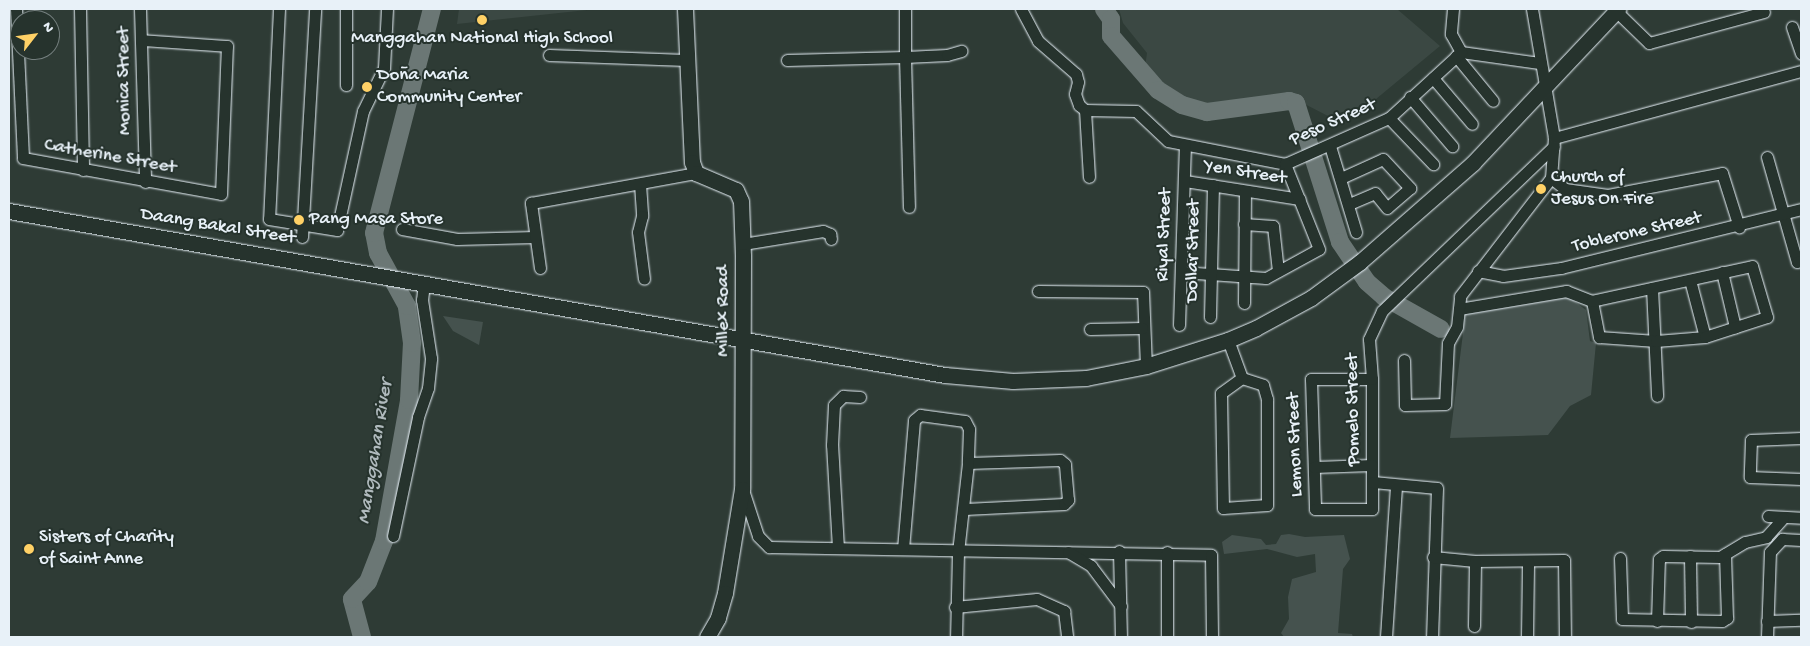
<!DOCTYPE html>
<html>
<head>
<meta charset="utf-8">
<style>
	body { margin:0 }
	#map { position:relative; width:1810px; height:646px; overflow:hidden; background:#2e3b35; font-family:"Gochi Hand",sans-serif }
	div>[style] { position:absolute }
	.built>* { inset:0; background:#3b4843 }
	.green>* { inset:0; background:#45524e }
	.river>* { height:18px; margin:-9px; padding:0 9px; transform-origin:9px; border-radius:9px; background:#6b7775 }
	.roads { filter:drop-shadow(0 0 1px #e8f1f8) drop-shadow(0 0 1px #e8f1f8) }
	.street>* { height:11px; margin:-5.5px; padding:0 5.5px; transform-origin:5.5px; border-radius:5.5px; background:#26332d }
	.secondary>* { height:15px; margin:-7.5px; padding:0 7.5px; transform-origin:7.5px; border-radius:7.5px; background:#26332d }
	.dots>* { width:14px; height:14px; translate:-50% -50%; box-sizing:border-box; border:2px solid #26332d; border-radius:50% }
	span { translate:-50% -50%; white-space:nowrap; text-align:center; line-height:1.15; -webkit-text-stroke:4px #26332d; paint-order:stroke }
	.poi-label { font-size:19px; color:#e8f1f8 }
	.left { translate:0 -50%; text-align:left }
	.street-label { font-size:19px; color:#e8f1f8 }
	.water-label { font-size:20px; color:#b0babd; font-style:italic }
	.frame { position:absolute; inset:0; border:10px solid #e8f1f8; pointer-events:none }
	.north { position:absolute; left:10px; top:10px; width:50px; height:50px; box-sizing:border-box; background:#26332d; border:1px solid #747f7e; border-radius:50%; rotate:60deg; font-size:14px; font-weight:700; line-height:20px; text-align:center; color:#e8f1f8 }
	.north::after { content:''; display:block; margin:auto; width:18px; height:22px; background:#ffd166; clip-path:polygon(50% 0,100% 100%,50% 72%,0 100%) }
</style>
</head>
<body>
<div id="map">
	<div class="built">
		<i style="clip-path:polygon(459px 9px,596px 9px,457px 24px)"></i>
		<i style="clip-path:polygon(1119px 9px,1397px 9px,1440px 46px,1370px 104px,1328px 116px,1291px 97px,1204px 105px,1176px 93px,1145px 67px,1147px 53px,1123px 23px)"></i>
	</div>
	<div class="green">
		<i style="clip-path:polygon(1566px 295px,1586px 310px,1590px 341px,1596px 343px,1591px 395px,1570px 406px,1548px 435px,1450px 438px,1466px 309px)"></i>
		<i style="clip-path:polygon(443px 316px,483px 322px,479px 345px,453px 331px)"></i>
		<i style="clip-path:polygon(1289px 534px,1305px 537px,1344px 535px,1350px 559px,1343px 569px,1338px 633px,1352px 634px,1353px 637px,1284px 637px,1281px 633px,1289px 619px,1288px 597px,1292px 579px,1316px 572px,1315px 554px,1297px 557px,1267px 549px,1224px 554px,1222px 542px,1232px 535px,1261px 539px,1266px 545px,1276px 544px,1281px 535px)"></i>
	</div>
	<div class="river">
		<i style="left:1104px;top:9px;width:12px;rotate:55deg"></i>
		<i style="left:1111px;top:19px;width:17px;rotate:90deg"></i>
		<i style="left:1111px;top:36px;width:72px;rotate:49deg"></i>
		<i style="left:1158px;top:90px;width:28px;rotate:32deg"></i>
		<i style="left:1182px;top:105px;width:26px;rotate:16deg"></i>
		<i style="left:1207px;top:112px;width:83px;rotate:-7.6deg"></i>
		<i style="left:1289px;top:101px;width:7px;rotate:16deg"></i>
		<i style="left:1296px;top:103px;width:146px;rotate:72.4deg"></i>
		<i style="left:1340px;top:242px;width:48px;rotate:56deg"></i>
		<i style="left:1367px;top:282px;width:23px;rotate:41deg"></i>
		<i style="left:1384px;top:297px;width:65px;rotate:29.3deg"></i>
		<i style="left:362px;top:637px;width:39px;rotate:-105deg"></i>
		<i style="left:352px;top:599px;width:23px;rotate:-47deg"></i>
		<i style="left:368px;top:582px;width:44px;rotate:-68.7deg"></i>
		<i style="left:384px;top:541px;width:143px;rotate:-79.9deg"></i>
		<i style="left:409px;top:400px;width:57px;rotate:-87deg"></i>
		<i style="left:412px;top:343px;width:37px;rotate:-98deg"></i>
		<i style="left:407px;top:306px;width:60px;rotate:-118.7deg"></i>
		<i style="left:378px;top:253px;width:20px;rotate:-101deg"></i>
		<i style="left:374px;top:233px;width:231px;rotate:-75.5deg"></i>
	</div>
	<div class="roads">
		<div class="street">
			<i style="left:16px;top:9px;width:149px;rotate:87.3deg"></i>
			<i style="left:23px;top:158px;width:201px;rotate:10.3deg"></i>
			<i style="left:221px;top:194px;width:148px;rotate:-87.7deg"></i>
			<i style="left:227px;top:46px;width:86px;rotate:-176deg"></i>
			<i style="left:80px;top:9px;width:161px;rotate:88.9deg"></i>
			<i style="left:140px;top:9px;width:173px;rotate:88.3deg"></i>
			<i style="left:279px;top:9px;width:210px;rotate:92.7deg"></i>
			<i style="left:269px;top:219px;width:69px;rotate:9.2deg"></i>
			<i style="left:337px;top:230px;width:122px;rotate:-77.7deg"></i>
			<i style="left:363px;top:111px;width:48px;rotate:-64deg"></i>
			<i style="left:384px;top:68px;width:59px;rotate:-87.1deg"></i>
			<i style="left:905px;top:9px;width:48px;rotate:90deg"></i>
			<i style="left:905px;top:57px;width:42px;rotate:-2.7deg"></i>
			<i style="left:947px;top:55px;width:15px;rotate:-16deg"></i>
			<i style="left:1021px;top:9px;width:36px;rotate:62deg"></i>
			<i style="left:1038px;top:41px;width:50px;rotate:41deg"></i>
			<i style="left:1076px;top:74px;width:8px;rotate:76deg"></i>
			<i style="left:1078px;top:82px;width:12px;rotate:104deg"></i>
			<i style="left:1075px;top:94px;width:12px;rotate:70deg"></i>
			<i style="left:1079px;top:105px;width:8px;rotate:40deg"></i>
			<i style="left:1085px;top:110px;width:51px;rotate:1.1deg"></i>
			<i style="left:1136px;top:111px;width:44px;rotate:43.2deg"></i>
			<i style="left:1168px;top:141px;width:119px;rotate:11.1deg"></i>
			<i style="left:1453px;top:9px;width:25px;rotate:95deg"></i>
			<i style="left:1451px;top:34px;width:21px;rotate:61deg"></i>
			<i style="left:1532px;top:9px;width:131px;rotate:80.3deg"></i>
			<i style="left:1554px;top:138px;width:40px;rotate:94.3deg"></i>
			<i style="left:1616px;top:11px;width:46px;rotate:44.1deg"></i>
			<i style="left:1649px;top:43px;width:119px;rotate:-15.1deg"></i>
			<i style="left:1792px;top:27px;width:28px;rotate:71deg"></i>
			<i style="left:1461px;top:52px;width:79px;rotate:8deg"></i>
			<i style="left:549px;top:55px;width:137px;rotate:2.1deg"></i>
			<i style="left:1456px;top:56px;width:58px;rotate:50.6deg"></i>
			<i style="left:787px;top:60px;width:118px;rotate:-1.5deg"></i>
			<i style="left:905px;top:57px;width:150px;rotate:88.5deg"></i>
			<i style="left:1433px;top:78px;width:60px;rotate:49.7deg"></i>
			<i style="left:346px;top:85px;width:76px;rotate:-90deg"></i>
			<i style="left:1410px;top:97px;width:65px;rotate:49.4deg"></i>
			<i style="left:1085px;top:110px;width:67px;rotate:86.6deg"></i>
			<i style="left:1389px;top:118px;width:64px;rotate:46.3deg"></i>
			<i style="left:1554px;top:138px;width:256px;rotate:-15.2deg"></i>
			<i style="left:1330px;top:146px;width:90px;rotate:73.2deg"></i>
			<i style="left:1767px;top:157px;width:109px;rotate:74.1deg"></i>
			<i style="left:1797px;top:262px;width:4px;rotate:-14deg"></i>
			<i style="left:1285px;top:164px;width:114px;rotate:-23.9deg"></i>
			<i style="left:1389px;top:118px;width:98px;rotate:-42.5deg"></i>
			<i style="left:1341px;top:178px;width:46px;rotate:-24.3deg"></i>
			<i style="left:1383px;top:159px;width:40px;rotate:47deg"></i>
			<i style="left:1410px;top:188px;width:30px;rotate:139deg"></i>
			<i style="left:1387px;top:208px;width:19px;rotate:-129deg"></i>
			<i style="left:1375px;top:193px;width:28px;rotate:157deg"></i>
			<i style="left:1551px;top:178px;width:18px;rotate:38deg"></i>
			<i style="left:1565px;top:189px;width:43px;rotate:7.9deg"></i>
			<i style="left:1608px;top:195px;width:116px;rotate:-10.9deg"></i>
			<i style="left:1722px;top:173px;width:57px;rotate:72.5deg"></i>
			<i style="left:1185px;top:181px;width:116px;rotate:8.9deg"></i>
			<i style="left:640px;top:184px;width:32px;rotate:86deg"></i>
			<i style="left:642px;top:216px;width:16px;rotate:104deg"></i>
			<i style="left:638px;top:232px;width:47px;rotate:82.7deg"></i>
			<i style="left:1244px;top:224px;width:29px;rotate:4deg"></i>
			<i style="left:1273px;top:226px;width:45px;rotate:83.7deg"></i>
			<i style="left:402px;top:229px;width:56px;rotate:10.3deg"></i>
			<i style="left:457px;top:239px;width:78px;rotate:-1.5deg"></i>
			<i style="left:302px;top:237px;width:228px;rotate:-86.7deg"></i>
			<i style="left:743px;top:244px;width:81px;rotate:-9.2deg"></i>
			<i style="left:823px;top:231px;width:8px;rotate:23deg"></i>
			<i style="left:830px;top:234px;width:5px;rotate:79deg"></i>
			<i style="left:540px;top:268px;width:66px;rotate:-97.9deg"></i>
			<i style="left:531px;top:203px;width:168px;rotate:-10.3deg"></i>
			<i style="left:1478px;top:271px;width:25px;rotate:11deg"></i>
			<i style="left:1503px;top:276px;width:59px;rotate:-7.9deg"></i>
			<i style="left:1561px;top:268px;width:247px;rotate:-13.8deg"></i>
			<i style="left:1182px;top:272px;width:84px;rotate:4.1deg"></i>
			<i style="left:1266px;top:278px;width:60px;rotate:-28.7deg"></i>
			<i style="left:1319px;top:249px;width:92px;rotate:-111.8deg"></i>
			<i style="left:1722px;top:272px;width:57px;rotate:76.7deg"></i>
			<i style="left:1690px;top:280px;width:59px;rotate:75.3deg"></i>
			<i style="left:1652px;top:288px;width:108px;rotate:87.3deg"></i>
			<i style="left:1038px;top:291px;width:105px;rotate:0.5deg"></i>
			<i style="left:1143px;top:292px;width:74px;rotate:87.7deg"></i>
			<i style="left:1244px;top:303px;width:112px;rotate:-89.5deg"></i>
			<i style="left:1459px;top:309px;width:109px;rotate:-9.5deg"></i>
			<i style="left:1566px;top:291px;width:28px;rotate:21deg"></i>
			<i style="left:1592px;top:301px;width:37px;rotate:79deg"></i>
			<i style="left:1599px;top:337px;width:57px;rotate:4deg"></i>
			<i style="left:1656px;top:341px;width:49px;rotate:-4.7deg"></i>
			<i style="left:1705px;top:337px;width:65px;rotate:-17.9deg"></i>
			<i style="left:1767px;top:317px;width:53px;rotate:-106.4deg"></i>
			<i style="left:1752px;top:266px;width:164px;rotate:167.7deg"></i>
			<i style="left:1210px;top:317px;width:132px;rotate:-88.7deg"></i>
			<i style="left:1179px;top:325px;width:180px;rotate:-88.1deg"></i>
			<i style="left:1090px;top:329px;width:52px;rotate:-1.1deg"></i>
			<i style="left:1228px;top:340px;width:40px;rotate:69.8deg"></i>
			<i style="left:1242px;top:378px;width:22px;rotate:18deg"></i>
			<i style="left:1263px;top:385px;width:15px;rotate:74deg"></i>
			<i style="left:1267px;top:399px;width:106px;rotate:90deg"></i>
			<i style="left:1267px;top:505px;width:44px;rotate:176.1deg"></i>
			<i style="left:1223px;top:508px;width:115px;rotate:-91deg"></i>
			<i style="left:1221px;top:393px;width:26px;rotate:-36deg"></i>
			<i style="left:1404px;top:360px;width:45px;rotate:88.7deg"></i>
			<i style="left:1405px;top:405px;width:40px;rotate:-1.4deg"></i>
			<i style="left:1445px;top:404px;width:61px;rotate:-87.2deg"></i>
			<i style="left:1448px;top:343px;width:18px;rotate:-61deg"></i>
			<i style="left:1457px;top:327px;width:31px;rotate:-84deg"></i>
			<i style="left:1460px;top:296px;width:149px;rotate:-52.4deg"></i>
			<i style="left:1372px;top:379px;width:61px;rotate:180deg"></i>
			<i style="left:1311px;top:379px;width:130px;rotate:88.2deg"></i>
			<i style="left:1315px;top:509px;width:57px"></i>
			<i style="left:1372px;top:509px;width:130px;rotate:-90deg"></i>
			<i style="left:1372px;top:379px;width:40px;rotate:-94.3deg"></i>
			<i style="left:1369px;top:339px;width:31px;rotate:-65deg"></i>
			<i style="left:1382px;top:311px;width:238px;rotate:-43.8deg"></i>
			<i style="left:1801px;top:438px;width:50px;rotate:177.7deg"></i>
			<i style="left:1751px;top:440px;width:37px;rotate:92deg"></i>
			<i style="left:1750px;top:477px;width:51px;rotate:2.2deg"></i>
			<i style="left:1314px;top:467px;width:58px;rotate:-2deg"></i>
			<i style="left:1373px;top:482px;width:64px;rotate:5.4deg"></i>
			<i style="left:1437px;top:488px;width:149px;rotate:91.9deg"></i>
			<i style="left:743px;top:490px;width:48px;rotate:71.9deg"></i>
			<i style="left:758px;top:536px;width:16px;rotate:45deg"></i>
			<i style="left:769px;top:547px;width:442px;rotate:1deg"></i>
			<i style="left:1211px;top:555px;width:82px;rotate:89.3deg"></i>
			<i style="left:965px;top:509px;width:99px;rotate:-2.9deg"></i>
			<i style="left:1064px;top:504px;width:6px;rotate:-45deg"></i>
			<i style="left:1068px;top:500px;width:36px;rotate:-95deg"></i>
			<i style="left:1065px;top:464px;width:6px;rotate:-141deg"></i>
			<i style="left:1060px;top:460px;width:92px;rotate:178.1deg"></i>
			<i style="left:1768px;top:516px;width:33px;rotate:3deg"></i>
			<i style="left:393px;top:536px;width:122px;rotate:-78.1deg"></i>
			<i style="left:418px;top:417px;width:31px;rotate:-71deg"></i>
			<i style="left:428px;top:388px;width:30px;rotate:-84deg"></i>
			<i style="left:431px;top:358px;width:59px;rotate:-98.8deg"></i>
			<i style="left:422px;top:300px;width:16px;rotate:-83deg"></i>
			<i style="left:838px;top:548px;width:103px;rotate:-93.3deg"></i>
			<i style="left:832px;top:445px;width:40px;rotate:-87.1deg"></i>
			<i style="left:834px;top:405px;width:13px;rotate:-45deg"></i>
			<i style="left:843px;top:396px;width:17px;rotate:3deg"></i>
			<i style="left:903px;top:549px;width:129px;rotate:-85.1deg"></i>
			<i style="left:914px;top:420px;width:8px;rotate:-40deg"></i>
			<i style="left:920px;top:415px;width:45px;rotate:7.6deg"></i>
			<i style="left:965px;top:421px;width:9px;rotate:63deg"></i>
			<i style="left:969px;top:429px;width:34px;rotate:92deg"></i>
			<i style="left:968px;top:463px;width:90px;rotate:96.4deg"></i>
			<i style="left:958px;top:552px;width:85px;rotate:91.3deg"></i>
			<i style="left:1119px;top:551px;width:86px;rotate:88.7deg"></i>
			<i style="left:1068px;top:552px;width:27px;rotate:31deg"></i>
			<i style="left:1091px;top:566px;width:50px;rotate:53.1deg"></i>
			<i style="left:1167px;top:552px;width:85px;rotate:90deg"></i>
			<i style="left:1690px;top:556px;width:66px;rotate:89.1deg"></i>
			<i style="left:1433px;top:557px;width:42px;rotate:5.4deg"></i>
			<i style="left:1475px;top:561px;width:89px;rotate:-0.6deg"></i>
			<i style="left:1564px;top:560px;width:77px;rotate:89.3deg"></i>
			<i style="left:1620px;top:558px;width:61px;rotate:88.1deg"></i>
			<i style="left:1622px;top:619px;width:100px;rotate:1.1deg"></i>
			<i style="left:1722px;top:621px;width:6px;rotate:-31deg"></i>
			<i style="left:1727px;top:618px;width:64px;rotate:-91.8deg"></i>
			<i style="left:955px;top:607px;width:82px;rotate:-5.6deg"></i>
			<i style="left:1037px;top:599px;width:30px;rotate:24deg"></i>
			<i style="left:1064px;top:611px;width:26px;rotate:83deg"></i>
			<i style="left:1657px;top:621px;width:62px;rotate:-88.2deg"></i>
			<i style="left:1659px;top:559px;width:5px;rotate:-37deg"></i>
			<i style="left:1663px;top:556px;width:57px;rotate:1deg"></i>
			<i style="left:1720px;top:557px;width:29px;rotate:-31deg"></i>
			<i style="left:1745px;top:542px;width:22px;rotate:-13deg"></i>
			<i style="left:1766px;top:537px;width:25px;rotate:-48deg"></i>
			<i style="left:1767px;top:621px;width:34px;rotate:-2deg"></i>
			<i style="left:1474px;top:626px;width:65px;rotate:-89.1deg"></i>
			<i style="left:1386px;top:637px;width:151px;rotate:-86.2deg"></i>
			<i style="left:1527px;top:637px;width:76px;rotate:-89.2deg"></i>
			<i style="left:1767px;top:637px;width:85px;rotate:-88deg"></i>
			<i style="left:1770px;top:552px;width:18px;rotate:-47deg"></i>
			<i style="left:1782px;top:539px;width:19px;rotate:3deg"></i>
		</div>
		<div class="secondary">
			<i style="left:685px;top:9px;width:153px;rotate:87.4deg"></i>
			<i style="left:692px;top:162px;width:12px;rotate:70deg"></i>
			<i style="left:696px;top:173px;width:43px;rotate:23deg"></i>
			<i style="left:736px;top:190px;width:12px;rotate:66deg"></i>
			<i style="left:741px;top:201px;width:55px;rotate:87.9deg"></i>
			<i style="left:743px;top:256px;width:233px;rotate:90.2deg"></i>
			<i style="left:742px;top:489px;width:105px;rotate:99.3deg"></i>
			<i style="left:725px;top:593px;width:26px;rotate:106deg"></i>
			<i style="left:718px;top:618px;width:22px;rotate:120deg"></i>
			<i style="left:9px;top:211px;width:950px;rotate:9.94deg"></i>
			<i style="left:945px;top:375px;width:68px;rotate:5deg"></i>
			<i style="left:1013px;top:381px;width:73px;rotate:-2.4deg"></i>
			<i style="left:1086px;top:378px;width:61px;rotate:-11.3deg"></i>
			<i style="left:1146px;top:366px;width:86px;rotate:-17.6deg"></i>
			<i style="left:1228px;top:340px;width:30px;rotate:-23deg"></i>
			<i style="left:1256px;top:328px;width:63px;rotate:-28.6deg"></i>
			<i style="left:1311px;top:298px;width:61px;rotate:-36.3deg"></i>
			<i style="left:1360px;top:262px;width:150px;rotate:-41.2deg"></i>
			<i style="left:1473px;top:163px;width:212px;rotate:-46.7deg"></i>
		</div>
	</div>
	<div class="dots">
		<i style="left:482px;top:20px;background:#ffd166"></i>
		<i style="left:367px;top:87px;background:#ffd166"></i>
		<i style="left:1541px;top:189px;background:#ffd166"></i>
		<i style="left:299px;top:220px;background:#ffd166"></i>
		<i style="left:29px;top:549px;background:#ffd166"></i>
	</div>
	<div class="poi-label">
		<span style="left:482px;top:39px">Manggahan National High School</span>
		<span class="left" style="left:377px;top:87px">Doña Maria<br>Community Center</span>
		<span class="left" style="left:1551px;top:189px">Church of<br>Jesus On Fire</span>
		<span class="left" style="left:309px;top:220px">Pang Masa Store</span>
		<span class="left" style="left:39px;top:549px">Sisters of Charity<br>of Saint Anne</span>
	</div>
	<div class="street-label">
		<span style="left:125px;top:81px;rotate:-91deg">Monica Street</span>
		<span style="left:1333px;top:123px;rotate:-24deg">Peso Street</span>
		<span style="left:110px;top:157px;rotate:10deg">Catherine Street</span>
		<span style="left:1245px;top:173px;rotate:9deg">Yen Street</span>
		<span style="left:218px;top:227px;rotate:9deg">Daang Bakal Street</span>
		<span style="left:1637px;top:233px;rotate:-13deg">Toblerone Street</span>
		<span style="left:1165px;top:235px;rotate:-88deg">Riyal Street</span>
		<span style="left:1194px;top:251px;rotate:-89deg">Dollar Street</span>
		<span style="left:724px;top:311px;rotate:-90deg">Millex Road</span>
		<span style="left:1354px;top:410px;rotate:-91deg">Pomelo Street</span>
		<span style="left:1296px;top:445px;rotate:-92deg">Lemon Street</span>
	</div>
	<div class="water-label">
		<span style="left:376px;top:452px;rotate:-81deg">Manggahan River</span>
	</div>
	<div class="frame"></div>
	<div class="north">N</div>
</div>
</body>
</html>
